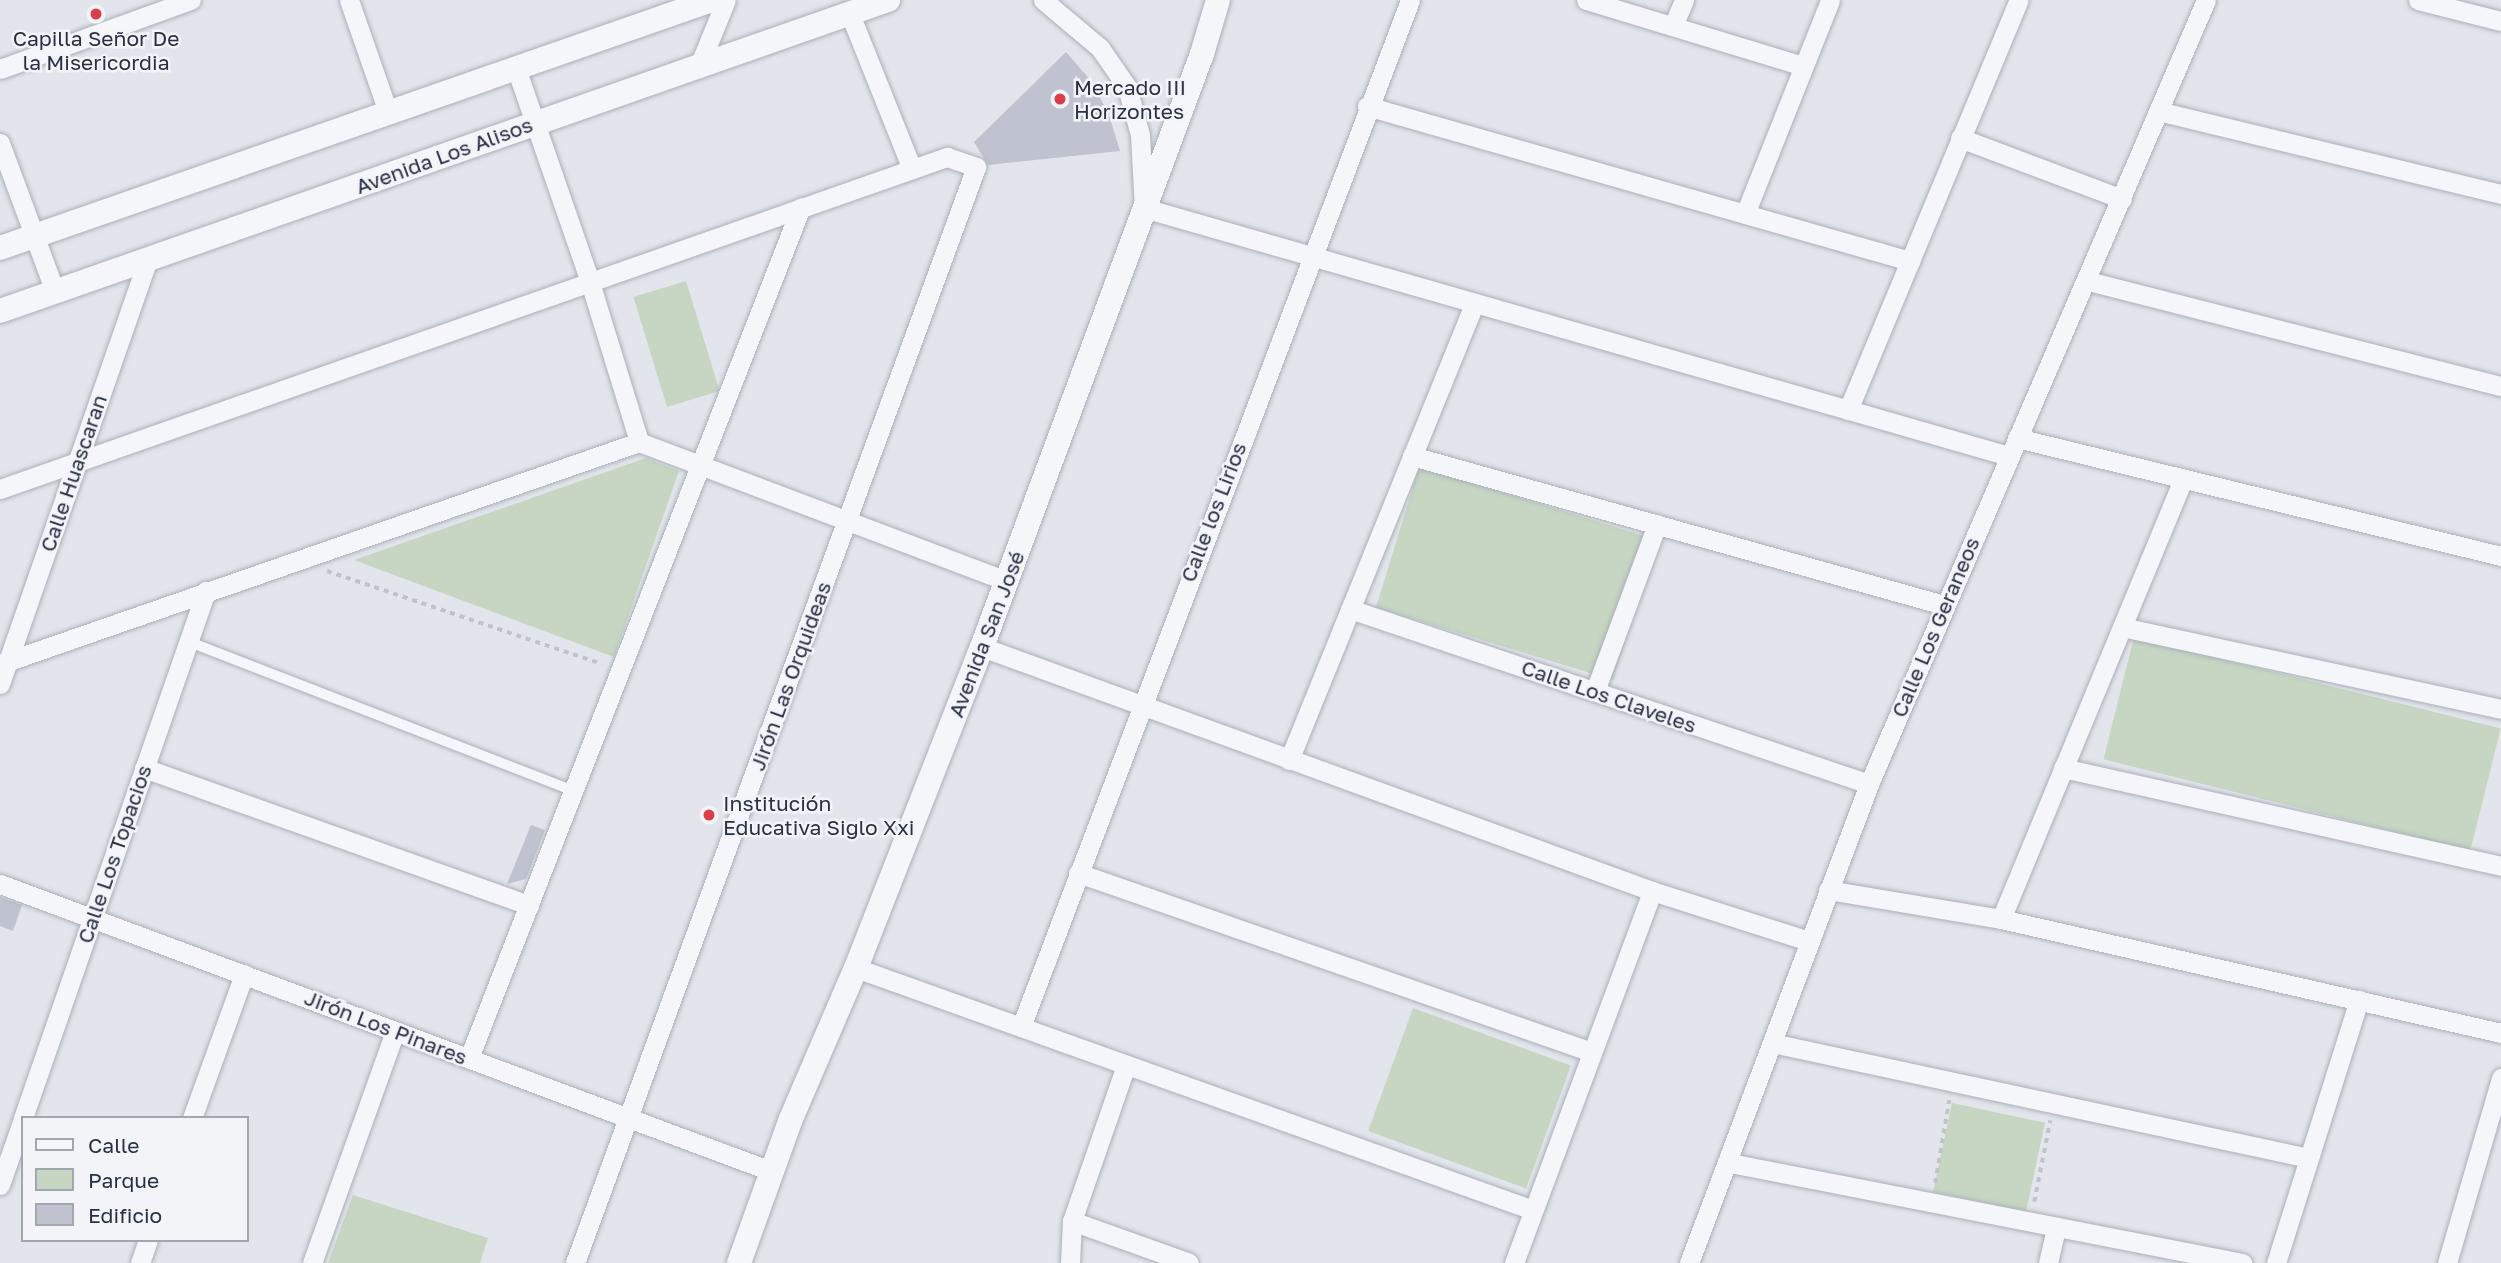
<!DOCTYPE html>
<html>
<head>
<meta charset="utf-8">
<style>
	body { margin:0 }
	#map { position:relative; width:2501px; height:1263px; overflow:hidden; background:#e2e5eb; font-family:"Golos Text",sans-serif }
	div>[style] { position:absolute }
	.green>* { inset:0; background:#c6d6c2; transform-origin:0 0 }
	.building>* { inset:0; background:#bec3cf }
	.path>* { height:3.5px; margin-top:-1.75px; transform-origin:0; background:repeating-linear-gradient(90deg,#c0c3ca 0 5px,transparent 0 10px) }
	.roads { filter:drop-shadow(0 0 2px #aaafb9) drop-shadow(0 0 2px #aaafb9) }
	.service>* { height:10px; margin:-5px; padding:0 5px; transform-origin:5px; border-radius:5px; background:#f5f6f9 }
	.minor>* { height:19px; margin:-9.5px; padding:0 9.5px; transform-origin:9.5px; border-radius:9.5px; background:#f5f6f9 }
	.tertiary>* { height:24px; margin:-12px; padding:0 12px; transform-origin:12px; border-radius:12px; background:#f5f6f9 }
	.dots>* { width:19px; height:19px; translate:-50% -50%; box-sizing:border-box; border:4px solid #f2f4f8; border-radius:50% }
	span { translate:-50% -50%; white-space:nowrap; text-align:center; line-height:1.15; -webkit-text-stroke:5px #f2f4f8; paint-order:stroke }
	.poi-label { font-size:21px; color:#283045 }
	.left { translate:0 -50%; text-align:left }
	.street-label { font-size:21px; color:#283045 }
	.legend { position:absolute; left:21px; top:1116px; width:228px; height:126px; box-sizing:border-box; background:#f2f4f8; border:2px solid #a1a6b0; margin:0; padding:9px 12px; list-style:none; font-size:21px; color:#283045 }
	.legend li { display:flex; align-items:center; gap:14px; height:35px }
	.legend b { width:35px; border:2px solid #a1a6b0 }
</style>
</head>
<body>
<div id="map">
	<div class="green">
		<i style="left:686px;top:281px;width:115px;height:55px;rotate:73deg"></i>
		<i style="clip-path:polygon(646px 458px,679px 471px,614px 657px,354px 560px)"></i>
		<i style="left:1419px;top:467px;width:248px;height:147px;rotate:17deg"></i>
		<i style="left:2134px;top:637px;width:378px;height:126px;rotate:14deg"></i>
		<i style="left:1413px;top:1008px;width:168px;height:131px;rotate:20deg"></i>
		<i style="left:1952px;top:1103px;width:95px;height:91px;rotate:12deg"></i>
		<i style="clip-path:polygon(353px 1195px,488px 1238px,480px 1263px,328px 1263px)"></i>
	</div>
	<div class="building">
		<i style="clip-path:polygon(1066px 52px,1092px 82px,1109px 115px,1120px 151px,988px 165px,974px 142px)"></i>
		<i style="clip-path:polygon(531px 825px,545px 830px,526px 879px,507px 884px)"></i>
		<i style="clip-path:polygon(0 897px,22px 905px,13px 931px,0 926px)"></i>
	</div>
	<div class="path">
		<i style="left:327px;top:571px;width:290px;rotate:18.7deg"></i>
		<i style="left:1935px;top:1183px;width:84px;rotate:-80.4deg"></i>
		<i style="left:2034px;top:1202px;width:83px;rotate:-78.8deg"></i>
	</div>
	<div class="roads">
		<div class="service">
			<i style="left:187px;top:641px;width:414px;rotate:21.2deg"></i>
		</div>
		<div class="minor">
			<i style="left:349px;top:0;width:119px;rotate:70.8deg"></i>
			<i style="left:1043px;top:0;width:75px;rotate:40.1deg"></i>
			<i style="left:1100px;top:48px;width:47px;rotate:55.3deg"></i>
			<i style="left:1127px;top:87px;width:50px;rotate:74.8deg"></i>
			<i style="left:1140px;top:135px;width:73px;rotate:86.9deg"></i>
			<i style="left:1144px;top:208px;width:900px;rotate:16deg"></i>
			<i style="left:1586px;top:0;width:227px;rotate:16.9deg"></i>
			<i style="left:2418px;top:0;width:86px;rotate:14.2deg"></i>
			<i style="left:850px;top:14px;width:167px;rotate:68.2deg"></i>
			<i style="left:1673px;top:26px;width:28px;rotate:-67deg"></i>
			<i style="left:699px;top:66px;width:71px;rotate:-67.8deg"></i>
			<i style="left:516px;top:68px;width:223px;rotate:70.9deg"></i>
			<i style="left:589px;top:279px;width:170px;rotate:72.9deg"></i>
			<i style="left:0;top:69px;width:203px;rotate:-19.9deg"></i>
			<i style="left:1367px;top:106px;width:565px;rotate:15.93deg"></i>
			<i style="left:2158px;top:111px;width:353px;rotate:13.6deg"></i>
			<i style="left:1960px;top:138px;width:173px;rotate:20.6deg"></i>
			<i style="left:0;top:143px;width:159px;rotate:69.7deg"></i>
			<i style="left:1745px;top:214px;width:230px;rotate:-68.3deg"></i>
			<i style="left:2088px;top:281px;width:426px;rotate:14.3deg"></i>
			<i style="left:1848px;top:410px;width:444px;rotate:-67.4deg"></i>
			<i style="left:2017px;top:438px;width:498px;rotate:13.7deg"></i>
			<i style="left:1412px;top:456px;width:552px;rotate:15.65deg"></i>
			<i style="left:0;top:489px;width:1004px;rotate:-19.32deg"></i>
			<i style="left:947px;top:157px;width:31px;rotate:19deg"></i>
			<i style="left:976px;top:167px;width:1167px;rotate:110.1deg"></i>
			<i style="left:1350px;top:609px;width:548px;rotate:18.63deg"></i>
			<i style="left:2122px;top:627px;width:388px;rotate:12.2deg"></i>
			<i style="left:982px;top:647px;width:713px;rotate:20.01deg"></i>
			<i style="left:1652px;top:891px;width:165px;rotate:17.7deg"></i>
			<i style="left:0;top:664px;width:676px;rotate:-19.16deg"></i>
			<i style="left:639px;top:442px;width:393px;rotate:20.7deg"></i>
			<i style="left:0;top:684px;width:448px;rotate:-70.8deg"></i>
			<i style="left:1595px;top:691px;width:178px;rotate:-69.6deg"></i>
			<i style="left:1289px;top:760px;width:493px;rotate:-67.9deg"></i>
			<i style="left:144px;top:768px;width:409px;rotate:19.6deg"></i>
			<i style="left:2063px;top:768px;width:449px;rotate:12.6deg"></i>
			<i style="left:1078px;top:873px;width:541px;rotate:19.21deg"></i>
			<i style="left:0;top:884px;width:823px;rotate:20.42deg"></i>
			<i style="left:1828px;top:890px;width:175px;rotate:9.5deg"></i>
			<i style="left:2001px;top:919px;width:513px;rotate:12.84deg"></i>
			<i style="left:2001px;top:919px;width:476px;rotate:-67.5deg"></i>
			<i style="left:856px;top:968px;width:719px;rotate:19.67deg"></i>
			<i style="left:1021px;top:1027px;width:1098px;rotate:-69.25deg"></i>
			<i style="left:1772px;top:1043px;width:549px;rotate:12.09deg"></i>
			<i style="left:469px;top:1058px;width:913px;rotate:-68.69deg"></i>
			<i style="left:23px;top:1118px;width:558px;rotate:-70.85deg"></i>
			<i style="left:192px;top:1118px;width:153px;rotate:-70.1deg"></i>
			<i style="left:1730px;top:1163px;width:522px;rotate:11.05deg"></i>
			<i style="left:0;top:1185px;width:70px;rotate:-70.8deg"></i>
			<i style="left:1072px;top:1221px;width:124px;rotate:19.7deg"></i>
			<i style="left:140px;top:1263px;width:24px;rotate:-71deg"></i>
			<i style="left:312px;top:1263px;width:246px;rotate:-70.3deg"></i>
			<i style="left:1070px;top:1263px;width:42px;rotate:-87.3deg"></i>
			<i style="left:1072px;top:1221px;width:165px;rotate:-70.9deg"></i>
			<i style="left:1514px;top:1263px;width:397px;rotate:-69.6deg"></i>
			<i style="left:1689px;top:1263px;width:512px;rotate:-69.4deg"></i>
			<i style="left:1869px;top:784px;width:853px;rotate:-66.74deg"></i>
			<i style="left:2048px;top:1263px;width:37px;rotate:-77deg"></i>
			<i style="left:2276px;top:1263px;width:276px;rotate:-72.5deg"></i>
			<i style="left:2447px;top:1263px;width:193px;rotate:-73.7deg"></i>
		</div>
		<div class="tertiary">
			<i style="left:0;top:248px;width:754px;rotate:-19.2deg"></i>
			<i style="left:0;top:311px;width:941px;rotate:-19.3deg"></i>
			<i style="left:739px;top:1263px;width:151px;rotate:-70.2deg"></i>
			<i style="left:790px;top:1121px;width:167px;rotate:-66.7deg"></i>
			<i style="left:856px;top:968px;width:345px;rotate:-68.6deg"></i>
			<i style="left:982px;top:647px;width:632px;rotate:-69.65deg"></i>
			<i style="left:1202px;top:54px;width:56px;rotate:-73.5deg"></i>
		</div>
	</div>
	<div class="dots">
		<i style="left:96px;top:14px;background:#d93e4a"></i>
		<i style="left:1060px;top:99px;background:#d93e4a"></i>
		<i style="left:709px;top:815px;background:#d93e4a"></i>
	</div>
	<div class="poi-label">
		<span style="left:96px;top:50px">Capilla Señor De<br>la Misericordia</span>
		<span class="left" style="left:1074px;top:99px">Mercado III<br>Horizontes</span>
		<span class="left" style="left:723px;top:815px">Institución<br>Educativa Siglo Xxi</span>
	</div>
	<div class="street-label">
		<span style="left:444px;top:155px;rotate:-20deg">Avenida Los Alisos</span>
		<span style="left:73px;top:473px;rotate:-71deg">Calle Huascaran</span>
		<span style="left:1213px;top:512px;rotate:-69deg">Calle los Lirios</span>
		<span style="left:1935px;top:627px;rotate:-67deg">Calle Los Geraneos</span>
		<span style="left:986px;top:634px;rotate:-69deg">Avenida San José</span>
		<span style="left:790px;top:676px;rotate:-70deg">Jirón Las Orquideas</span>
		<span style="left:1609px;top:696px;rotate:19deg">Calle Los Claveles</span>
		<span style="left:114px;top:854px;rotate:-71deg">Calle Los Topacios</span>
		<span style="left:386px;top:1027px;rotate:21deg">Jirón Los Pinares</span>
	</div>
	<ul class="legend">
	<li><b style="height:9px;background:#f5f6f9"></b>Calle</li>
	<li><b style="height:19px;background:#c6d6c2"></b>Parque</li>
	<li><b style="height:19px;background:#bec3cf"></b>Edificio</li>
	</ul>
</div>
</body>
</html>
